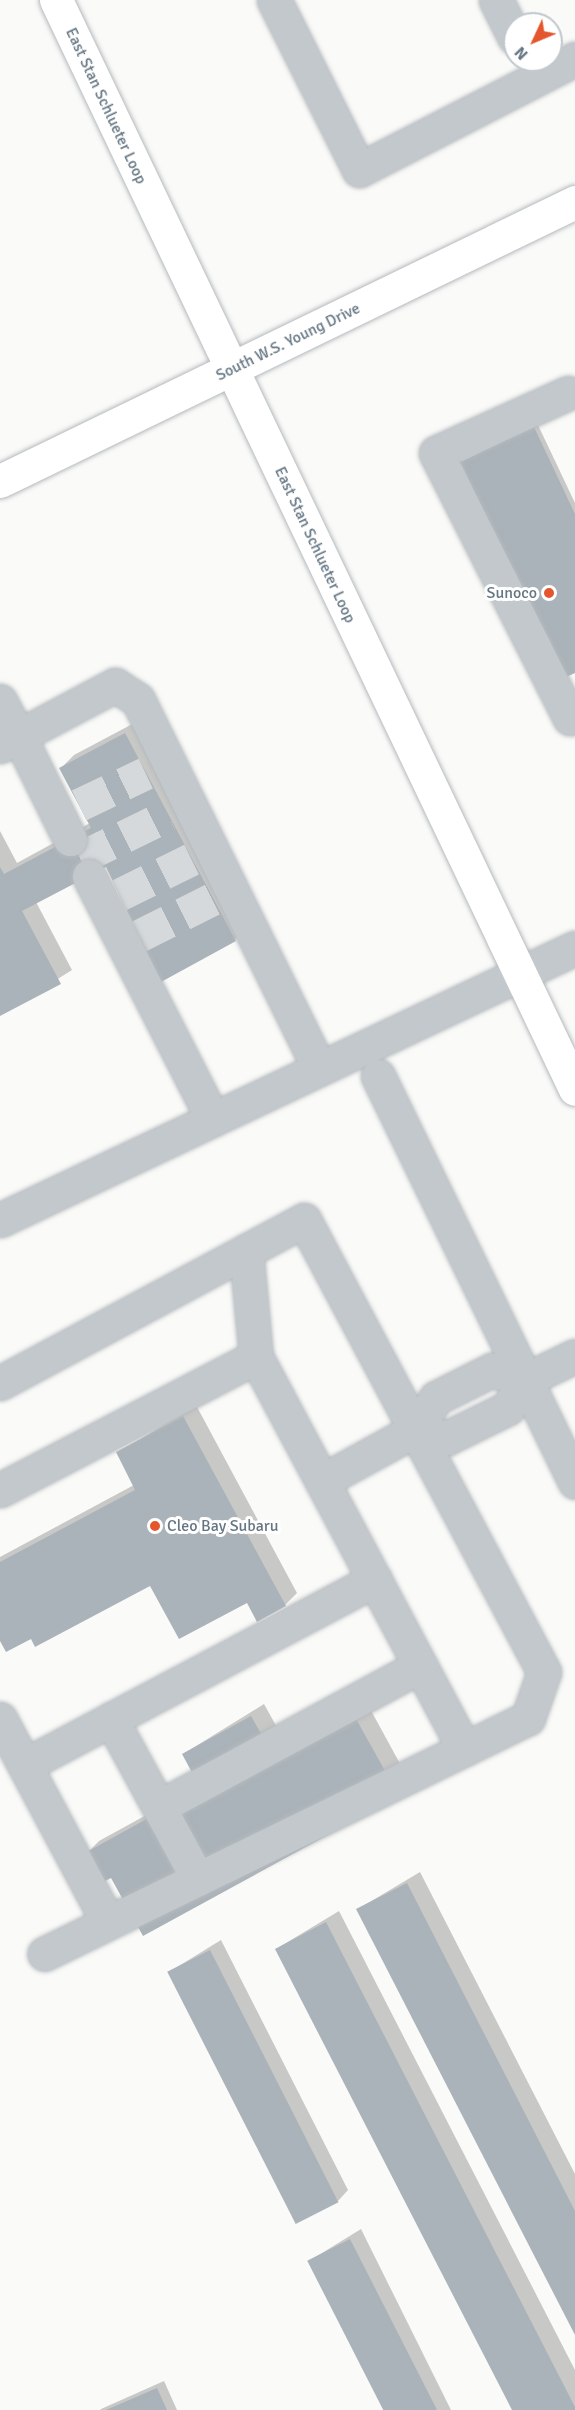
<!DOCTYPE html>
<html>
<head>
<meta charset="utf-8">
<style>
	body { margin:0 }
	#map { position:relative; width:575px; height:2410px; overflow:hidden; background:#fafaf8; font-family:Signika,sans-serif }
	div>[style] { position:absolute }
	.shadow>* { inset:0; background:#0003 }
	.building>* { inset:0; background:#aab3b9; transform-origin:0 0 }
	.minor-tunnel>* { height:33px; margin-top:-16.5px; transform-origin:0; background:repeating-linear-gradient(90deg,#d5d9db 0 33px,transparent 0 49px) }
	.roads { filter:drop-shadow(0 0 2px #b5babe) drop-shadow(0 0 2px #b5babe) }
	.minor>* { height:33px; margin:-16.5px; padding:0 16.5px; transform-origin:16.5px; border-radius:16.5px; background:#c3c8cc }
	.major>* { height:33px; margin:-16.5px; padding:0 16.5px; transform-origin:16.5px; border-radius:16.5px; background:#fff }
	.dots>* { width:16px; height:16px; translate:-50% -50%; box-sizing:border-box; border:3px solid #fff; border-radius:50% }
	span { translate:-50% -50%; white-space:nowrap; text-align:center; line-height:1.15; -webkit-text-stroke:6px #fff; paint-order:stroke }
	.street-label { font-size:16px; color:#657683 }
	.poi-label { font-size:16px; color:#657683 }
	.right { translate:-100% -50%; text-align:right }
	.left { translate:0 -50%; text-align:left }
	.north { position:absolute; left:503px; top:12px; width:60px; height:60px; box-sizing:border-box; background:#fff; border:2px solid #c1c8cd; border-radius:50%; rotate:226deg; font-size:16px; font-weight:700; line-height:24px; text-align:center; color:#657683 }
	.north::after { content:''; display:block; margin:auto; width:21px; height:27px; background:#e4572e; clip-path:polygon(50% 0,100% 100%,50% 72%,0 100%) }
</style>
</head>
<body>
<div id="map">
	<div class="shadow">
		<i style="clip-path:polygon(538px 425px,575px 503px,575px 672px,462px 463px)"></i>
		<i style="clip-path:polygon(138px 721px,247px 928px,235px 940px,106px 865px,36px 902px,72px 970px,0 1015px,0 831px,17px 863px,90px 823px,61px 768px,74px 755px)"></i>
		<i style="clip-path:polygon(196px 1405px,297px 1593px,285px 1605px,151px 1584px,32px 1637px,0 1638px,0 1557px,134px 1485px,117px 1453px)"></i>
		<i style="clip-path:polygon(264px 1704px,289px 1749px,368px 1705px,410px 1782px,112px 1876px,87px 1853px,99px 1841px,201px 1785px,183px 1754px)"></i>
		<i style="clip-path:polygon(420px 1872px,575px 2174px,575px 2332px,358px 1909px)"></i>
		<i style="clip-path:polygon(339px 1911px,575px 2370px,575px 2410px,514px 2410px,276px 1949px)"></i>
		<i style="clip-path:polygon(221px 1940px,348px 2190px,338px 2201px,169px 1972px)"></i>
		<i style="clip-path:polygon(361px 2229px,451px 2410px,384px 2410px,309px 2261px)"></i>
		<i style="clip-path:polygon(164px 2381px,177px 2410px,100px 2410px,101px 2409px)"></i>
	</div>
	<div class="building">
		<i style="clip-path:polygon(534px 427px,575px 514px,575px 673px,564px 678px,460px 462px)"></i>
		<i style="clip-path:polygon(125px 733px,236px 941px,161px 982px,106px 867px,22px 911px,61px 984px,0 1016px,0 867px,4px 874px,91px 828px,59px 768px)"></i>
		<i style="clip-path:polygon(183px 1416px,286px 1606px,257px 1622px,247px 1603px,179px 1639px,150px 1586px,35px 1647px,31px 1639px,6px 1652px,0 1641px,0 1562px,135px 1490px,116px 1452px)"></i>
		<i style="clip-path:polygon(251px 1716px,276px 1760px,355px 1717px,399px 1796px,143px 1936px,111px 1878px,101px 1883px,85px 1853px,201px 1789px,182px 1754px)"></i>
		<i style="clip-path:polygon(407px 1883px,575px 2211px,575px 2335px,356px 1909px)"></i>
		<i style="clip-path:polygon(326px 1922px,575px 2407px,575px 2410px,512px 2410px,275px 1949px)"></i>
		<i style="left:210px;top:1950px;width:283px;height:48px;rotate:63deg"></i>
		<i style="left:350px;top:2239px;width:191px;height:48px;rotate:63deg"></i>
		<i style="clip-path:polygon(157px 2388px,167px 2410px,106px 2410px)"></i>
	</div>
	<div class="minor-tunnel">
		<i style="left:79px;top:805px;width:74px;rotate:-25.5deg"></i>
		<i style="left:80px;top:858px;width:98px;rotate:-26deg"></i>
		<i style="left:119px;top:895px;width:81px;rotate:-26.3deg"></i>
		<i style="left:139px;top:936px;width:83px;rotate:-26.6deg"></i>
	</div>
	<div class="roads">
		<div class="minor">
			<i style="left:274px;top:0;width:190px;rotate:63.4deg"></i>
			<i style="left:359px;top:170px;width:243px;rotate:-27.2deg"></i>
			<i style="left:496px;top:0;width:42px;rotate:63.4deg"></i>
			<i style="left:568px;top:393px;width:145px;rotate:155.6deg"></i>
			<i style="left:436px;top:453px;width:297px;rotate:63.2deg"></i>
			<i style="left:570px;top:718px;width:5px;rotate:-22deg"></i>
			<i style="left:0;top:701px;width:40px;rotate:62deg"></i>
			<i style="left:19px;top:736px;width:109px;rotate:-28deg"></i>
			<i style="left:115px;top:685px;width:27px;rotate:33deg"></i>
			<i style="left:138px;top:700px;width:410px;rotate:63.8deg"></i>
			<i style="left:0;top:746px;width:21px;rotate:-28deg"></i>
			<i style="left:19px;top:736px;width:115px;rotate:63.7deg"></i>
			<i style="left:89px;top:876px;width:273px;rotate:63deg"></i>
			<i style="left:378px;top:1076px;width:451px;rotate:64.1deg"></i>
			<i style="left:0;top:1220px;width:636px;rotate:-25.32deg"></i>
			<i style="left:246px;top:1251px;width:106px;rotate:84.6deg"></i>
			<i style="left:256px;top:1357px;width:444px;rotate:62deg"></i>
			<i style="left:0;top:1383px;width:345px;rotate:-28.2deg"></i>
			<i style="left:304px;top:1220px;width:512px;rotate:62.03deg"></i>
			<i style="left:544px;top:1672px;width:49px;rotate:109.2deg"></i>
			<i style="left:528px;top:1718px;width:538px;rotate:154.01deg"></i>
			<i style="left:415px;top:1430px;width:33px;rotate:14deg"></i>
			<i style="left:447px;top:1438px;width:68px;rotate:-26.2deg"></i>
			<i style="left:508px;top:1408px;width:33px;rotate:-59deg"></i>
			<i style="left:525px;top:1380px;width:55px;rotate:-25.6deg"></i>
			<i style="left:322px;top:1481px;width:106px;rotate:-28.7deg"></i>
			<i style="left:415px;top:1430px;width:38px;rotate:-57deg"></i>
			<i style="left:436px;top:1398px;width:63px;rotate:-26.6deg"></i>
			<i style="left:492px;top:1370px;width:34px;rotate:17deg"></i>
			<i style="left:0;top:1490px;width:288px;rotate:-27.5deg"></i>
			<i style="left:0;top:1719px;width:230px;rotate:62deg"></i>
			<i style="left:111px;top:1719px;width:182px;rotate:61.5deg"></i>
			<i style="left:25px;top:1765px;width:396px;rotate:-27.9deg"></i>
			<i style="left:159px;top:1807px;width:297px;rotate:-28.4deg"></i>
		</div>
		<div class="major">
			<i style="left:56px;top:0;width:1206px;rotate:64.52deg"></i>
			<i style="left:0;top:481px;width:639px;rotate:-25.88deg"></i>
		</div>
	</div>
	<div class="dots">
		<i style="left:549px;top:593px;background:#e4572e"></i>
		<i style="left:155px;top:1526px;background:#e4572e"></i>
	</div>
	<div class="street-label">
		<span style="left:106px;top:106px;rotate:65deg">East Stan Schlueter Loop</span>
		<span style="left:288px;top:342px;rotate:-26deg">South W.S. Young Drive</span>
		<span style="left:315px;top:545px;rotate:65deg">East Stan Schlueter Loop</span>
	</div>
	<div class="poi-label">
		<span class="right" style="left:537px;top:593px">Sunoco</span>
		<span class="left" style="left:167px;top:1526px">Cleo Bay Subaru</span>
	</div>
	<div class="north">N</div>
</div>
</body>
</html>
